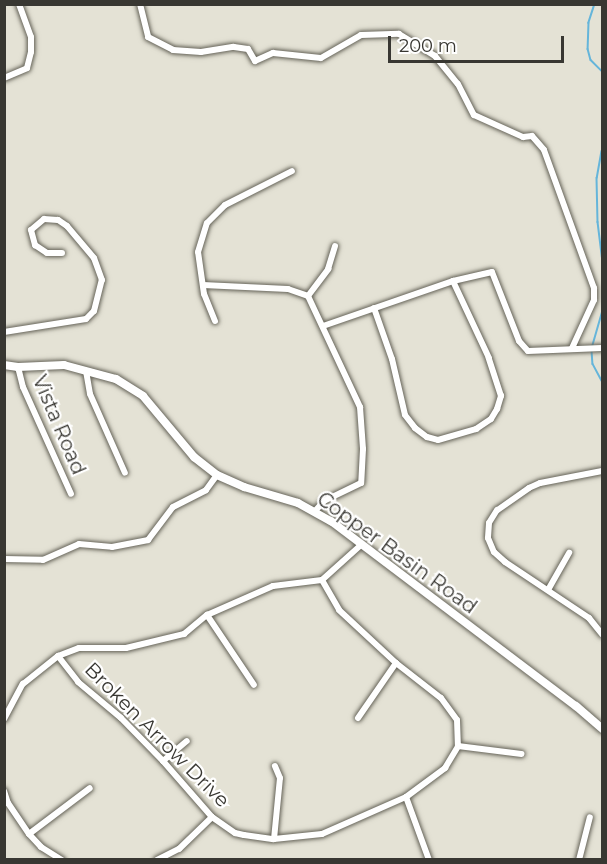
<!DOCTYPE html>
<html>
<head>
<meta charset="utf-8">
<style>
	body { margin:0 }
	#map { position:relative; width:607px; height:864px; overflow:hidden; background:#e4e2d5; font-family:Montserrat,sans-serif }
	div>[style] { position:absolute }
	.stream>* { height:1.5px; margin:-0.75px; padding:0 0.75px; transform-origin:0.75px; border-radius:0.75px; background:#65b5da }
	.roads { filter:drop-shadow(0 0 2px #656358) drop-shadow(0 0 2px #656358) }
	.minor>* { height:6px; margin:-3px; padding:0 3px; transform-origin:3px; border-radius:3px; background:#fff }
	.tertiary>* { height:8px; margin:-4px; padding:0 4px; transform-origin:4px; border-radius:4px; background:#fff }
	span { translate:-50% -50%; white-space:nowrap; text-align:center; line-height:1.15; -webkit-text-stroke:4.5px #fff; paint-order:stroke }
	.street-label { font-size:20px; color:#383732 }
	.frame { position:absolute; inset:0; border:6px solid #383732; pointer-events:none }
	.scale { position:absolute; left:388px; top:36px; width:176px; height:27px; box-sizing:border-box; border:3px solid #383732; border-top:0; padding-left:8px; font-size:18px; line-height:21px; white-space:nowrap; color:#383732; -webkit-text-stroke:4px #fff; paint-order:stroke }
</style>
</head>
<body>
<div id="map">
	<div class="stream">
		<i style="left:595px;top:4px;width:20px;rotate:108deg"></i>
		<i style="left:589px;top:23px;width:26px;rotate:92deg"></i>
		<i style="left:588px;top:49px;width:11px;rotate:75deg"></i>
		<i style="left:591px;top:60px;width:16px;rotate:45deg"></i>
		<i style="left:602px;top:151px;width:27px;rotate:100deg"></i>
		<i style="left:597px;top:178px;width:44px;rotate:88.7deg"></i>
		<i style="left:598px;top:222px;width:35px;rotate:83deg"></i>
		<i style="left:592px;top:347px;width:35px;rotate:-74deg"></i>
		<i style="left:592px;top:351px;width:13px;rotate:86deg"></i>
		<i style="left:593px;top:364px;width:19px;rotate:62deg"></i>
	</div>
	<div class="roads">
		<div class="minor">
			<i style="left:140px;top:4px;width:34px;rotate:76deg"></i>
			<i style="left:148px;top:37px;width:28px;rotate:27deg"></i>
			<i style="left:173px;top:50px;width:28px;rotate:4deg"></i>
			<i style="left:201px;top:52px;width:33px;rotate:-9deg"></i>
			<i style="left:234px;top:47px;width:14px;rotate:8deg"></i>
			<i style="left:248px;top:49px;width:14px;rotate:60deg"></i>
			<i style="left:255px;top:61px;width:20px;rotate:-24deg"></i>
			<i style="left:273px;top:53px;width:48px;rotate:5.9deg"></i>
			<i style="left:321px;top:58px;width:46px;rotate:-29.9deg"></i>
			<i style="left:361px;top:35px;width:38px;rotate:-2deg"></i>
			<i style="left:399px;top:34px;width:42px;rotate:31.4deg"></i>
			<i style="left:435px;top:56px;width:36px;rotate:51deg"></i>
			<i style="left:458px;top:84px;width:35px;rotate:63deg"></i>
			<i style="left:474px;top:115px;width:54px;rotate:24.2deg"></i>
			<i style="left:523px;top:137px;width:9px;rotate:-6deg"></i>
			<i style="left:532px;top:136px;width:18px;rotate:49deg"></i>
			<i style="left:544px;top:150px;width:147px;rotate:70.1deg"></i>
			<i style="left:594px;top:288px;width:12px;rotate:90deg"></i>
			<i style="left:594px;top:300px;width:53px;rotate:114.6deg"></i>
			<i style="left:4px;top:78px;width:25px;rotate:-23deg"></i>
			<i style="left:27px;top:68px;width:16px;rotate:-76deg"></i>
			<i style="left:31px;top:52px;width:15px;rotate:-90deg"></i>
			<i style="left:31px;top:37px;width:35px;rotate:-110deg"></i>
			<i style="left:203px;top:285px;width:85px;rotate:2.7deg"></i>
			<i style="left:288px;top:289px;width:21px;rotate:19deg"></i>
			<i style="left:308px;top:296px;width:123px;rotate:64.9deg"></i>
			<i style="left:360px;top:407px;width:42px;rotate:85.9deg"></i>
			<i style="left:363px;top:449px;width:34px;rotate:93deg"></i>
			<i style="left:361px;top:483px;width:41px;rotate:154.1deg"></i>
			<i style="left:324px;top:501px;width:13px;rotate:132deg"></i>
			<i style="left:308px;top:296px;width:34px;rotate:-53deg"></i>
			<i style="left:328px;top:269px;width:24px;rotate:-73deg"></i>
			<i style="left:374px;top:308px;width:54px;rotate:70.6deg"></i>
			<i style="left:392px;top:359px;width:57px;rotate:76.9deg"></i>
			<i style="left:405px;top:415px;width:16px;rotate:52deg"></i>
			<i style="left:415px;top:428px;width:15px;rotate:37deg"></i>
			<i style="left:427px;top:437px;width:11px;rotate:15deg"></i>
			<i style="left:438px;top:440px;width:40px;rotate:-16deg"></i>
			<i style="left:476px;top:429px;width:18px;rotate:-34deg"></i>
			<i style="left:491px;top:419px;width:12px;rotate:-59deg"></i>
			<i style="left:497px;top:409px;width:14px;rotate:-73deg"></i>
			<i style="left:501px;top:396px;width:40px;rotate:-108deg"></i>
			<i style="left:489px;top:358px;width:85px;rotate:-115.1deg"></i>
			<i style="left:215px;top:321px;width:29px;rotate:-112deg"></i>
			<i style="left:204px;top:294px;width:42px;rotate:-98.1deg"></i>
			<i style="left:198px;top:252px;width:30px;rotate:-73deg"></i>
			<i style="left:207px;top:223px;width:25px;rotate:-45deg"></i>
			<i style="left:225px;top:205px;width:75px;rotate:-26.9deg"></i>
			<i style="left:323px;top:326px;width:138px;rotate:-19.1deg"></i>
			<i style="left:453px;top:281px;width:40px;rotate:-13deg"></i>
			<i style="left:492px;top:272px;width:74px;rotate:68.6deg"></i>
			<i style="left:519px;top:341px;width:13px;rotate:48deg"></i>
			<i style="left:528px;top:351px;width:74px;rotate:-2.3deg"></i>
			<i style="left:4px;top:332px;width:83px;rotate:-9deg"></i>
			<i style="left:86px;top:319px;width:11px;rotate:-45deg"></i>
			<i style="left:94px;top:311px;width:32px;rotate:-76deg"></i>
			<i style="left:102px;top:280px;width:23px;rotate:-110deg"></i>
			<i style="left:94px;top:258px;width:42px;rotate:-130.2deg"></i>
			<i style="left:67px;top:226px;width:11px;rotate:-146deg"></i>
			<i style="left:58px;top:220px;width:14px;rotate:-176deg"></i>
			<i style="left:44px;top:219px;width:17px;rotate:140deg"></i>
			<i style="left:31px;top:230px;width:16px;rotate:75deg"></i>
			<i style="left:35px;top:245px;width:14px;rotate:34deg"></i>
			<i style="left:47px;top:253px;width:15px"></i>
			<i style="left:18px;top:367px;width:21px;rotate:76deg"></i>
			<i style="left:23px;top:387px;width:117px;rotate:65.8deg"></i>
			<i style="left:86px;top:371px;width:23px;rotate:80deg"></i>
			<i style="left:90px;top:394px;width:86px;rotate:66.1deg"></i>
			<i style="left:602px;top:471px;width:63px;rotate:169deg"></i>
			<i style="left:540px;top:483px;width:12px;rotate:156deg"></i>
			<i style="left:529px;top:488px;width:39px;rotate:145deg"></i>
			<i style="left:497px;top:510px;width:15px;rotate:122deg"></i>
			<i style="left:489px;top:523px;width:15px;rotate:94deg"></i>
			<i style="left:488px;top:538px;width:15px;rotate:67deg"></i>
			<i style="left:494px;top:552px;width:15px;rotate:42deg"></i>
			<i style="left:505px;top:562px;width:101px;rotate:33.7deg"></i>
			<i style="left:589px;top:618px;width:21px;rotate:51deg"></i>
			<i style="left:4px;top:559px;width:39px;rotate:1deg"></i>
			<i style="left:43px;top:560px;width:39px;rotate:-24deg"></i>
			<i style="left:79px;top:544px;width:33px;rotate:5deg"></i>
			<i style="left:112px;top:547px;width:37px;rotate:-11deg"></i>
			<i style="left:148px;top:540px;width:41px;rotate:-52.9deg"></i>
			<i style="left:173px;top:507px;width:37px;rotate:-27deg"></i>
			<i style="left:206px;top:490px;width:19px;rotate:-54deg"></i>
			<i style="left:322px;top:580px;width:34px;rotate:60deg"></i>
			<i style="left:339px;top:610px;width:78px;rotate:42.9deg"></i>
			<i style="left:396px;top:663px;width:57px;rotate:37.9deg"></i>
			<i style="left:441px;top:698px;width:27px;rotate:54deg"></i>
			<i style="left:457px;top:720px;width:26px;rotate:88deg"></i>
			<i style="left:548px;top:590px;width:43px;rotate:-60.4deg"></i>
			<i style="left:207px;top:615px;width:84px;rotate:56.1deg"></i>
			<i style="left:58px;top:656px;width:33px;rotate:52deg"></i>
			<i style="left:78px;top:682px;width:56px;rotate:39.9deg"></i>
			<i style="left:121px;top:718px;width:60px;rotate:45.7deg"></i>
			<i style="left:163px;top:761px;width:74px;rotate:48.8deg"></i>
			<i style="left:212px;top:817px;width:28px;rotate:35deg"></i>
			<i style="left:235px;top:833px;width:9px;rotate:13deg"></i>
			<i style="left:244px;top:835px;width:30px;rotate:8deg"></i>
			<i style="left:274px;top:839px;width:48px;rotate:-5.9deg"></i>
			<i style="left:322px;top:834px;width:92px;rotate:-23.8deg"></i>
			<i style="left:406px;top:797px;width:49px;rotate:-36.6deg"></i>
			<i style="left:445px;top:768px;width:26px;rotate:-59deg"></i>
			<i style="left:358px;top:718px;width:67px;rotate:-55.4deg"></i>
			<i style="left:4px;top:719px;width:40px;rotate:-62deg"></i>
			<i style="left:23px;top:684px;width:45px;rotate:-38.7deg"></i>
			<i style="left:58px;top:656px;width:22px;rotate:-21deg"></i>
			<i style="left:79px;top:648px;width:47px"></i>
			<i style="left:126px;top:648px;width:60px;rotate:-13.6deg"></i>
			<i style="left:184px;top:634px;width:30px;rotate:-40deg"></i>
			<i style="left:207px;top:615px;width:72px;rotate:-23.7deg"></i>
			<i style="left:273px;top:586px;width:49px;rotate:-7deg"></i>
			<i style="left:322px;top:580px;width:54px;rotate:-42deg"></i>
			<i style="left:458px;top:746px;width:64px;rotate:7.1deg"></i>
			<i style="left:163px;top:761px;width:31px;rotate:-40deg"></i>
			<i style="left:4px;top:791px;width:13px;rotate:72deg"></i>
			<i style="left:8px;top:803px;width:37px;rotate:56deg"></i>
			<i style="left:29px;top:834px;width:18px;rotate:47deg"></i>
			<i style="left:41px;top:847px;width:25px;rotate:32deg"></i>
			<i style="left:406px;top:797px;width:67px;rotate:69.9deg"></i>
			<i style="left:29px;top:834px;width:76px;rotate:-37deg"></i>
			<i style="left:274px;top:839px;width:61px;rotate:-84.4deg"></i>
			<i style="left:280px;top:778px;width:13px;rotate:-113deg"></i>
			<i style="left:157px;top:860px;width:25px;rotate:-27deg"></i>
			<i style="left:179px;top:849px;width:46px;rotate:-44.1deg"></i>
			<i style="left:579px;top:860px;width:44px;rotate:-75.7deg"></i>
		</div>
		<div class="tertiary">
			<i style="left:4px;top:365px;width:14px;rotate:8deg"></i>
			<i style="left:18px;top:367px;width:46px;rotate:-2.5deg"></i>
			<i style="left:64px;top:365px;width:54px;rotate:15.1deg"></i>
			<i style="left:116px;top:379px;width:32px;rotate:32deg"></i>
			<i style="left:143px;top:396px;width:80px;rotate:50.1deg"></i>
			<i style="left:194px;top:457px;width:29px;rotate:38deg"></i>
			<i style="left:217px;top:475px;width:30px;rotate:24deg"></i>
			<i style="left:244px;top:487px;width:56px;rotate:16.5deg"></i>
			<i style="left:298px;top:503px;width:38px;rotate:29deg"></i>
			<i style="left:331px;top:521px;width:307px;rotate:37.1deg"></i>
			<i style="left:576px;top:706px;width:35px;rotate:41deg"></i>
		</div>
	</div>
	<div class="street-label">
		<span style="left:59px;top:425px;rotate:67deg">Vista Road</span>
		<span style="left:397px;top:553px;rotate:36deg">Copper Basin Road</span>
		<span style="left:157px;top:735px;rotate:45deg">Broken Arrow Drive</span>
	</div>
	<div class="frame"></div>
	<div class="scale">200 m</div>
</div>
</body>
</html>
